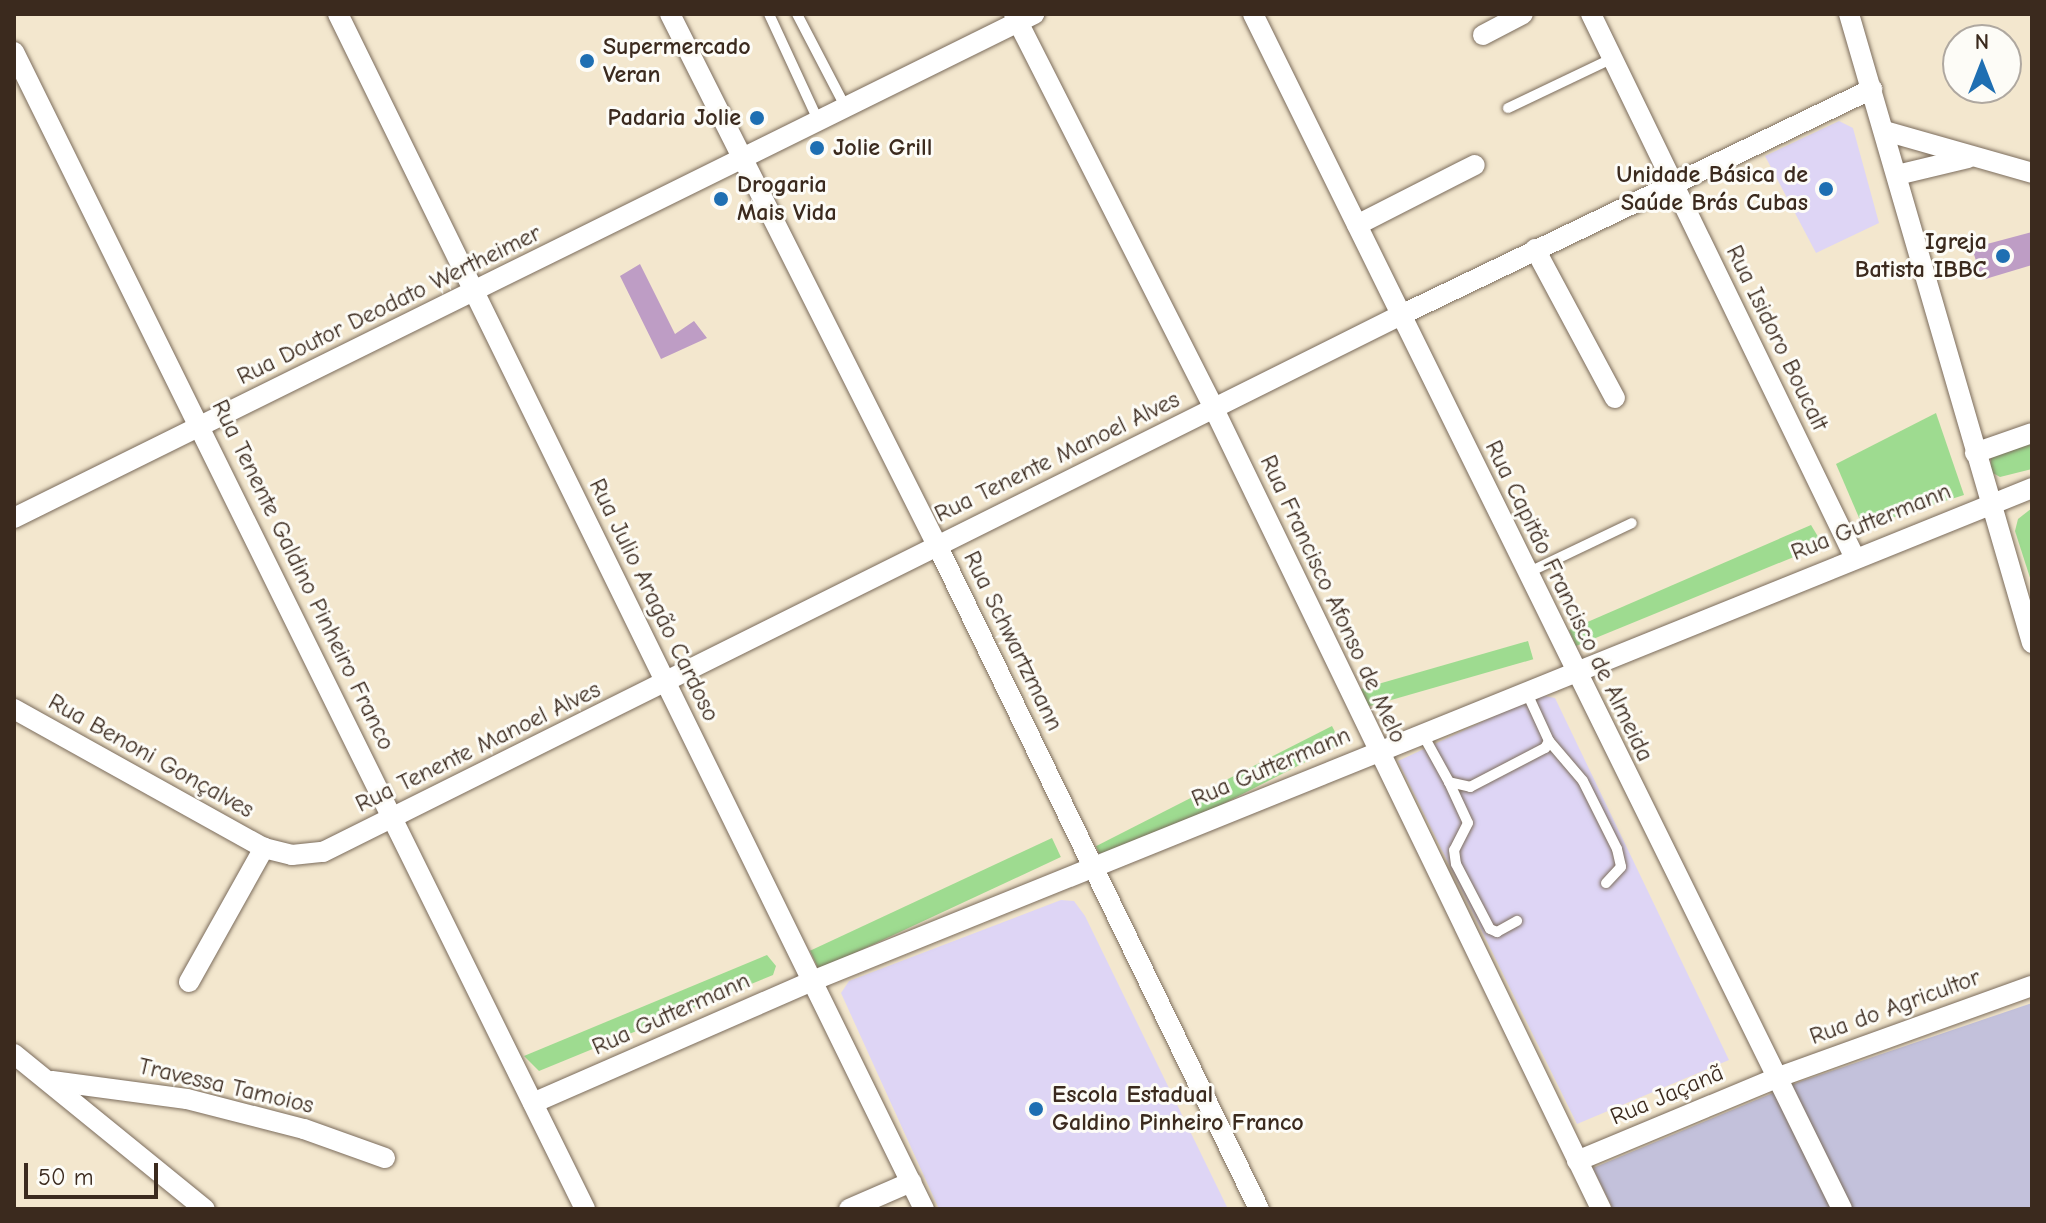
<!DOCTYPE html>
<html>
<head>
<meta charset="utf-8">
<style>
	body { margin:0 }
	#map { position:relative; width:2046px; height:1223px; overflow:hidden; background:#f3e7ce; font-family:"Comic Neue",sans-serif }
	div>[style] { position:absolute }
	.built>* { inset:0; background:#ded5f5 }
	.industrial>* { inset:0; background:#c3c1db }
	.green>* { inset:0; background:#9edb90; transform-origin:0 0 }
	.building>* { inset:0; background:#be9dc5 }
	.roads { filter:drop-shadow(0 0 2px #7b6c5c) drop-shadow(0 0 2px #7b6c5c) }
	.lane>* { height:10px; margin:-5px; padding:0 5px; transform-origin:5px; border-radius:5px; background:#fff }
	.street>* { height:20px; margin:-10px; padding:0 10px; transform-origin:10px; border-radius:10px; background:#fff }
	.dots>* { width:22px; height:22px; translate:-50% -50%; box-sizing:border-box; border:4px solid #fdfcf7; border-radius:50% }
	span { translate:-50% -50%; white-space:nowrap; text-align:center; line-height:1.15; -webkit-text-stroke:6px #fdfcf7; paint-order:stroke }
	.poi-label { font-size:24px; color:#3b2a1e; font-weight:700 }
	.left { translate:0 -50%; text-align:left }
	.right { translate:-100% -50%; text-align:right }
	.street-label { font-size:24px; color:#3b2a1e }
	.frame { position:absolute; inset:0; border:16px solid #3b2a1e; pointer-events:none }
	.north { position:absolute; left:1942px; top:24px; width:80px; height:80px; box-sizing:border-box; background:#fdfcf7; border:2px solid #afa8a0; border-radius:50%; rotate:0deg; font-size:22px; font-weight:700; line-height:32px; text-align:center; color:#3b2a1e }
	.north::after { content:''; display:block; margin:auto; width:28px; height:36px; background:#1f6fb2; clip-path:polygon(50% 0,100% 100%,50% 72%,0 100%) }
	.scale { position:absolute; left:24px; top:1163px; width:134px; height:36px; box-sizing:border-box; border:4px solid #3b2a1e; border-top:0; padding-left:10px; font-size:24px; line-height:28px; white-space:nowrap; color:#3b2a1e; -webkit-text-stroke:6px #fdfcf7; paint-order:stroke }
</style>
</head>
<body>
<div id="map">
	<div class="built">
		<i style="clip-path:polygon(1839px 121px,1853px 128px,1879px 223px,1816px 253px,1765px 156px)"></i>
		<i style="clip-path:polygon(1540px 695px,1555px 698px,1729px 1060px,1577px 1124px,1398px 761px)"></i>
		<i style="clip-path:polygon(1061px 900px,1074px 901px,1085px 916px,1228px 1209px,939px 1209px,841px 993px,849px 981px)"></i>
	</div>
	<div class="industrial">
		<i style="clip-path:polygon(2032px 1003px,2032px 1209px,1613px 1209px,1593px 1168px,1799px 1082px)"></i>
	</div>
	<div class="green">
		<i style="clip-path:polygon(1936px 413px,1964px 495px,1863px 527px,1836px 464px)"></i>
		<i style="clip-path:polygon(2032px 442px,2032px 469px,2000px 477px,1991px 472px,1991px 455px)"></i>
		<i style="clip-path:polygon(2032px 508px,2032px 584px,2015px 531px,2018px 519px)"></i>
		<i style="clip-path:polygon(1811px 525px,1823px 545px,1576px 646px,1569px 630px)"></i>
		<i style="left:1528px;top:641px;width:19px;height:174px;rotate:74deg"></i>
		<i style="left:1332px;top:726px;width:20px;height:265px;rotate:63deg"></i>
		<i style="left:1052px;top:838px;width:21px;height:267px;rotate:65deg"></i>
		<i style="clip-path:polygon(767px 955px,776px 966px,773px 975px,539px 1071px,524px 1056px)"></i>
	</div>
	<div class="building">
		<i style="clip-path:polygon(2032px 232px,2032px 265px,1982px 280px,1972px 248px)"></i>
		<i style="clip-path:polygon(640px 264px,675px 334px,694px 321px,707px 338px,661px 359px,620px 276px)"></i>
	</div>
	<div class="roads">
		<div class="lane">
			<i style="left:769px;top:14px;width:119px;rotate:65.2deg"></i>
			<i style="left:797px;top:14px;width:106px;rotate:62.5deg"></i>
			<i style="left:1508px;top:108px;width:116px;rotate:-25.5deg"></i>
			<i style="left:1527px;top:573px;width:116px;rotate:-25.5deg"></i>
			<i style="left:1422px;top:733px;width:56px;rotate:61.1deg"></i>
			<i style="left:1449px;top:782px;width:22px;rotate:13deg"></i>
			<i style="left:1470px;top:787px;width:85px;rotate:-27.5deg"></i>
			<i style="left:1545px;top:748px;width:8px;rotate:-60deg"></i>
			<i style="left:1549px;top:741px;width:55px;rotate:-114.7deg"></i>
			<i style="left:1549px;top:741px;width:52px;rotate:49.6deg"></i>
			<i style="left:1583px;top:781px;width:76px;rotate:63.4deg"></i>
			<i style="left:1617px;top:849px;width:18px;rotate:77deg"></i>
			<i style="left:1621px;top:867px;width:22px;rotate:133deg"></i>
			<i style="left:1449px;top:782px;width:45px;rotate:65.1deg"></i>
			<i style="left:1468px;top:823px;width:30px;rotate:117deg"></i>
			<i style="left:1454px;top:850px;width:14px;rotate:82deg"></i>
			<i style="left:1456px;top:864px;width:73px;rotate:62.4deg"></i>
			<i style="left:1490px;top:929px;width:8px;rotate:23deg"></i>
			<i style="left:1497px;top:932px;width:23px;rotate:-29deg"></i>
		</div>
		<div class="street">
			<i style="left:338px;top:14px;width:1331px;rotate:63.88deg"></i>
			<i style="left:670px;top:14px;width:594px;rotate:63.31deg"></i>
			<i style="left:937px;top:545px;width:738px;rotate:64.13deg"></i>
			<i style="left:1014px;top:14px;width:443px;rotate:63.1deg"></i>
			<i style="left:1214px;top:409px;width:889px;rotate:64.18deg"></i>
			<i style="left:1253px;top:14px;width:1332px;rotate:63.76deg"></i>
			<i style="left:1591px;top:14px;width:602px;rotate:64.12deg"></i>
			<i style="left:1849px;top:14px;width:655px;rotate:73.78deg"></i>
			<i style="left:1483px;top:35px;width:45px;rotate:-27.7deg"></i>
			<i style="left:14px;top:52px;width:1290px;rotate:63.73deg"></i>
			<i style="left:1885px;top:131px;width:153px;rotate:15.9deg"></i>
			<i style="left:1897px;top:175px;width:73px;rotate:-13.5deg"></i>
			<i style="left:1357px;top:225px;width:132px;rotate:-27deg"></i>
			<i style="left:1535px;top:249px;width:169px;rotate:61.8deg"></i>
			<i style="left:1975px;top:453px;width:60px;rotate:-19.3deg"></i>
			<i style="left:14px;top:518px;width:1138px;rotate:-26.29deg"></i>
			<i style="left:14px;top:709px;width:286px;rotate:29.1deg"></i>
			<i style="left:264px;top:848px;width:29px;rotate:14deg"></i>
			<i style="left:292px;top:855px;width:31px;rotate:-6deg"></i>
			<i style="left:323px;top:852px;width:1202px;rotate:-26.48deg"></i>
			<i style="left:1399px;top:316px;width:525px;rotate:-25.64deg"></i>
			<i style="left:189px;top:982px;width:154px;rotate:-60.8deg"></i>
			<i style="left:14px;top:1054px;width:246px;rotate:39.1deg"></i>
			<i style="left:52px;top:1081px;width:136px;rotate:7.6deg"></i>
			<i style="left:187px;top:1099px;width:121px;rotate:14.4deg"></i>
			<i style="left:304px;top:1129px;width:86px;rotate:19.7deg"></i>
			<i style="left:533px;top:1103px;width:305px;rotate:-23.6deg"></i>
			<i style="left:812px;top:981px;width:1316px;rotate:-22deg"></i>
			<i style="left:1577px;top:1161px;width:216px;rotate:-22.6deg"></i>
			<i style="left:1776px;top:1078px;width:272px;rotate:-19.8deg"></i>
			<i style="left:849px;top:1209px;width:68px;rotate:-23.5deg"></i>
		</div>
	</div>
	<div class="dots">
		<i style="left:587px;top:61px;background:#1f6fb2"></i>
		<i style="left:757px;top:118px;background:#1f6fb2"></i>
		<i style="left:817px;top:148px;background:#1f6fb2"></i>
		<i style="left:1826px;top:189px;background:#1f6fb2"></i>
		<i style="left:721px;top:199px;background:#1f6fb2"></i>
		<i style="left:2003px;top:256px;background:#1f6fb2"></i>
		<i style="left:1036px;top:1109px;background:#1f6fb2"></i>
	</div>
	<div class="poi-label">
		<span class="left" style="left:603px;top:61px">Supermercado<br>Veran</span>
		<span class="right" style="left:741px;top:118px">Padaria Jolie</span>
		<span class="left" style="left:833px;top:148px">Jolie Grill</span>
		<span class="right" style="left:1808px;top:189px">Unidade Básica de<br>Saúde Brás Cubas</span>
		<span class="left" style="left:737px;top:199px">Drogaria<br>Mais Vida</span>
		<span class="right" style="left:1987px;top:256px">Igreja<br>Batista IBBC</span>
		<span class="left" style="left:1052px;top:1109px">Escola Estadual<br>Galdino Pinheiro Franco</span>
	</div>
	<div class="street-label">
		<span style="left:389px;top:305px;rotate:-26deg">Rua Doutor Deodato Wertheimer</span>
		<span style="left:1777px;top:338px;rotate:64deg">Rua Isidoro Boucalt</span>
		<span style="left:1057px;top:457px;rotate:-26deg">Rua Tenente Manoel Alves</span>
		<span style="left:1871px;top:522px;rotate:-22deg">Rua Guttermann</span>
		<span style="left:303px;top:575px;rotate:64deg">Rua Tenente Galdino Pinheiro Franco</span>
		<span style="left:1333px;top:599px;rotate:65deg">Rua Francisco Afonso de Melo</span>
		<span style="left:654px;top:600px;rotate:64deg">Rua Julio Aragão Cardoso</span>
		<span style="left:1569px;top:601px;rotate:64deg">Rua Capitão Francisco de Almeida</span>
		<span style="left:1013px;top:641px;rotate:64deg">Rua Schwartzmann</span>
		<span style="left:478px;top:747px;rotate:-26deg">Rua Tenente Manoel Alves</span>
		<span style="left:151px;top:756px;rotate:29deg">Rua Benoni Gonçalves</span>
		<span style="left:1271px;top:767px;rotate:-23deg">Rua Guttermann</span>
		<span style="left:1895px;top:1007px;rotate:-20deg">Rua do Agricultor</span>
		<span style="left:671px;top:1014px;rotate:-24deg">Rua Guttermann</span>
		<span style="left:226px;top:1086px;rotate:13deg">Travessa Tamoios</span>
		<span style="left:1667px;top:1095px;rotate:-23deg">Rua Jaçanã</span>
	</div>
	<div class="frame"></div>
	<div class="north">N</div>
	<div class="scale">50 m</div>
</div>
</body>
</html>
